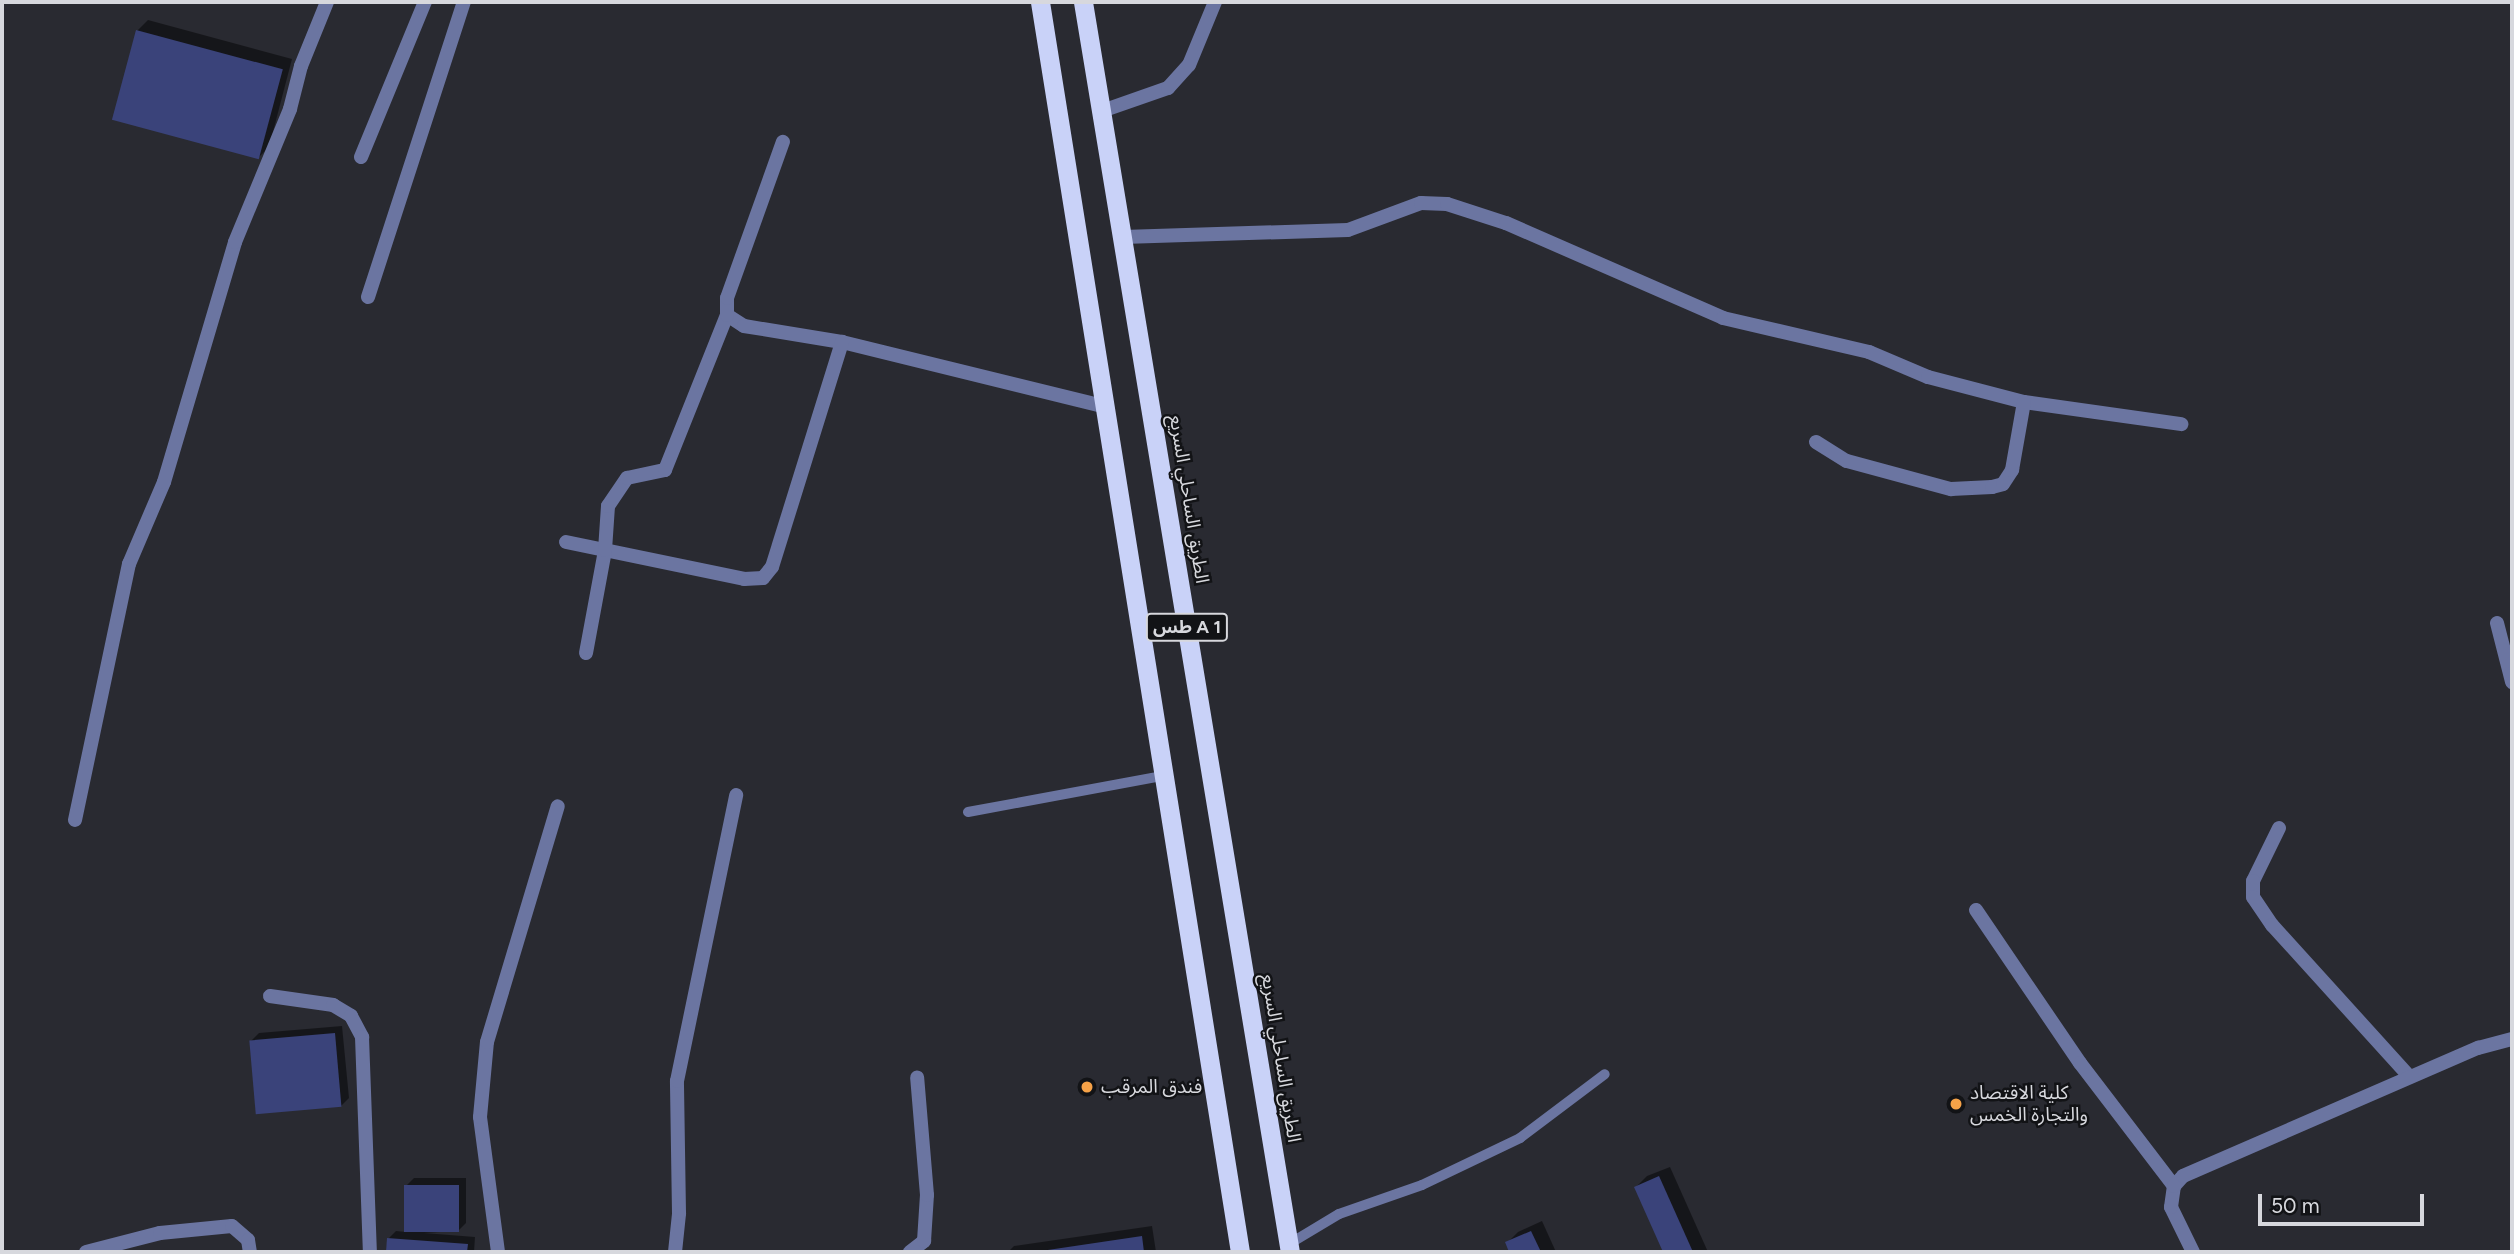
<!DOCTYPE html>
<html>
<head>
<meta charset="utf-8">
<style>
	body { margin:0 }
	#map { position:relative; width:2514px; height:1254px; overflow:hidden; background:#292a31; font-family:Figtree,"Noto Sans Arabic",sans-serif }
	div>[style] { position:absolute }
	.shadow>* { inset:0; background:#0007 }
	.building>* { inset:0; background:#3a437a; transform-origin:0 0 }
	.service>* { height:10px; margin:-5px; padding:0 5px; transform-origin:5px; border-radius:5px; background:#6b75a1 }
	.minor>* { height:14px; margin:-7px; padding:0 7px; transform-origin:7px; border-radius:7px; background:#6b75a1 }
	.trunk>* { height:19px; margin:-9.5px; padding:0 9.5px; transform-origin:9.5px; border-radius:9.5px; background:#c9d2f8 }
	.dots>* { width:19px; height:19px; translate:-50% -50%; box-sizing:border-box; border:4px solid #121316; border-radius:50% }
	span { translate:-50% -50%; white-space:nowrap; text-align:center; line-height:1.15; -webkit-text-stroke:5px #121316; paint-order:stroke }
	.shield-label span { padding:2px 5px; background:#121316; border:2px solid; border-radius:5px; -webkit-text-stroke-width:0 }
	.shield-label { font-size:18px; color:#d7d8dd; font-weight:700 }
	.street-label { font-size:19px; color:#d7d8dd }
	.poi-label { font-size:19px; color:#d7d8dd }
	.left { translate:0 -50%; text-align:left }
	.frame { position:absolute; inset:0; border:4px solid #d7d8dd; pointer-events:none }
	.scale { position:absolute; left:2258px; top:1194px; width:166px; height:32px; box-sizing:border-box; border:4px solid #d7d8dd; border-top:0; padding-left:9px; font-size:21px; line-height:24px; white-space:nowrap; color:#d7d8dd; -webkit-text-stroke:5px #121316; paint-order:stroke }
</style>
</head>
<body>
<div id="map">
	<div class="shadow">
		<i style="clip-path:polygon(148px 20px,292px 59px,269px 147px,258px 158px,137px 31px)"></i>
		<i style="clip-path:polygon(342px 1026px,349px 1098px,341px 1106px,251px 1041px,259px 1033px)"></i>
		<i style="clip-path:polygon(1670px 1167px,1708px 1252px,1665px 1252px,1636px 1187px,1647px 1176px)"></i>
		<i style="clip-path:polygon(414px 1178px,466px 1178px,466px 1223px,458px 1231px,424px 1233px,475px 1237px,474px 1252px,387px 1252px,388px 1239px,396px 1231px,406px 1232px,406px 1186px)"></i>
		<i style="clip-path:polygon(1542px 1221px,1556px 1252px,1511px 1252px,1507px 1243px,1518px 1232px)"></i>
		<i style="clip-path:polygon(1152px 1226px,1156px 1252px,1008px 1252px,1014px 1246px)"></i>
	</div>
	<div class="building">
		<i style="left:136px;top:30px;width:152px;height:93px;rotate:15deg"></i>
		<i style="left:335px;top:1033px;width:74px;height:86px;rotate:85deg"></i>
		<i style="clip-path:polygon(1659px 1176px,1693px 1252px,1663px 1252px,1634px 1187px)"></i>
		<i style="left:404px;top:1185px;width:55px;height:47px"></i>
		<i style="clip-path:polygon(1531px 1231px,1541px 1252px,1509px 1252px,1505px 1242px)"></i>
		<i style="clip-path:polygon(1142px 1236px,1144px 1252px,1041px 1252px,1041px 1251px)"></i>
		<i style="clip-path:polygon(387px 1238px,468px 1244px,467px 1252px,386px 1252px)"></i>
	</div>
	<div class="service">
		<i style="left:968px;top:812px;width:198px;rotate:-10.5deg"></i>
		<i style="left:1289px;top:1244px;width:58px;rotate:-31deg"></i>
		<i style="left:1339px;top:1214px;width:88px;rotate:-19.3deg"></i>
		<i style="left:1422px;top:1185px;width:109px;rotate:-25.6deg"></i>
		<i style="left:1520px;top:1138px;width:106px;rotate:-37deg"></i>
	</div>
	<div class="minor">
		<i style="left:1102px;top:111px;width:70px;rotate:-19.2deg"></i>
		<i style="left:1168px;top:88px;width:31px;rotate:-48deg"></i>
		<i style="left:1189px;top:65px;width:68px;rotate:-67.6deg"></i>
		<i style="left:361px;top:157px;width:168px;rotate:-67.6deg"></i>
		<i style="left:1123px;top:237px;width:225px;rotate:-1.8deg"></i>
		<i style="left:1348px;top:230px;width:78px;rotate:-20.3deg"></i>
		<i style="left:1421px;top:203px;width:26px;rotate:2deg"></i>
		<i style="left:1447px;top:204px;width:62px;rotate:17.9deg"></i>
		<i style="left:1506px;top:223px;width:237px;rotate:23.6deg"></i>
		<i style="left:1723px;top:318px;width:150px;rotate:13.1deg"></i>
		<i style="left:1869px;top:352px;width:64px;rotate:23deg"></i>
		<i style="left:1928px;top:377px;width:99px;rotate:14.6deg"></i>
		<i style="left:2024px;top:402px;width:159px;rotate:8deg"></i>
		<i style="left:368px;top:297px;width:310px;rotate:-72deg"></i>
		<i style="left:727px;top:315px;width:20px;rotate:33deg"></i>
		<i style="left:744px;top:326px;width:99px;rotate:9.3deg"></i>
		<i style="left:842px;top:342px;width:272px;rotate:13.8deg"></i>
		<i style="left:1816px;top:442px;width:36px;rotate:32deg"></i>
		<i style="left:1847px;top:461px;width:108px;rotate:15.1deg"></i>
		<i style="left:1951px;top:489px;width:41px;rotate:-2.8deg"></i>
		<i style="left:1992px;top:487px;width:11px;rotate:-15deg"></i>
		<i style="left:2003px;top:484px;width:17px;rotate:-57deg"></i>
		<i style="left:2012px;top:470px;width:69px;rotate:-80deg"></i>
		<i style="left:566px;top:542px;width:182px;rotate:11.7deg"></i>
		<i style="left:744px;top:579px;width:19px;rotate:-3deg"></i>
		<i style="left:763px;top:578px;width:14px;rotate:-51deg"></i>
		<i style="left:772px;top:567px;width:236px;rotate:-72.7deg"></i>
		<i style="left:2497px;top:623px;width:61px;rotate:75.7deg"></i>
		<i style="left:586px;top:653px;width:105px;rotate:-79.5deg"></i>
		<i style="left:605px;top:550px;width:44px;rotate:-86.1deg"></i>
		<i style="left:608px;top:506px;width:34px;rotate:-56deg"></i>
		<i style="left:627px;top:478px;width:39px;rotate:-12deg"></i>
		<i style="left:665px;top:470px;width:167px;rotate:-68.2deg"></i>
		<i style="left:727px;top:315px;width:17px;rotate:-90deg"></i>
		<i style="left:727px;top:298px;width:166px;rotate:-70.3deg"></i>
		<i style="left:75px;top:820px;width:262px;rotate:-78.1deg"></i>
		<i style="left:129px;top:564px;width:89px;rotate:-66.9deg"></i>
		<i style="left:164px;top:482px;width:250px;rotate:-73.5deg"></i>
		<i style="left:235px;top:242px;width:144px;rotate:-67.5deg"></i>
		<i style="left:290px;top:109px;width:44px;rotate:-75.7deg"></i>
		<i style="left:301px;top:66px;width:69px;rotate:-67.9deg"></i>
		<i style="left:2279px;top:828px;width:59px;rotate:116.1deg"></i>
		<i style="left:2253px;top:881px;width:16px;rotate:90deg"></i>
		<i style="left:2253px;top:897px;width:34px;rotate:56deg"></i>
		<i style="left:2272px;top:925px;width:205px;rotate:47.8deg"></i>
		<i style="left:1976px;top:910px;width:185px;rotate:55.8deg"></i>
		<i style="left:2080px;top:1063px;width:155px;rotate:52.6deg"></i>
		<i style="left:270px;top:996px;width:64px;rotate:8.1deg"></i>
		<i style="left:333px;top:1005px;width:21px;rotate:31deg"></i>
		<i style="left:351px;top:1016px;width:24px;rotate:62deg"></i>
		<i style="left:362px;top:1037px;width:215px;rotate:87.9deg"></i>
		<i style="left:86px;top:1252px;width:76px;rotate:-14.4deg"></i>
		<i style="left:160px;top:1233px;width:72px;rotate:-5.6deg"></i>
		<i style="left:232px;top:1226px;width:21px;rotate:41deg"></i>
		<i style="left:248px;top:1240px;width:12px;rotate:81deg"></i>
		<i style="left:498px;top:1252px;width:136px;rotate:-97.6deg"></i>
		<i style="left:480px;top:1117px;width:75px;rotate:-84.7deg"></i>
		<i style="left:487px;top:1042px;width:246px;rotate:-73.3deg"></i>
		<i style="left:675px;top:1252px;width:39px;rotate:-84deg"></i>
		<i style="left:679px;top:1213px;width:132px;rotate:-90.9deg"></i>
		<i style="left:677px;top:1081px;width:292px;rotate:-78.3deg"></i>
		<i style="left:910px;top:1252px;width:18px;rotate:-38deg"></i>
		<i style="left:924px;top:1241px;width:46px;rotate:-86.3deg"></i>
		<i style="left:927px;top:1195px;width:118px;rotate:-94.8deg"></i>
		<i style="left:2193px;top:1252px;width:50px;rotate:-116.1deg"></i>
		<i style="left:2171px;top:1207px;width:21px;rotate:-82deg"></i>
		<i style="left:2174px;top:1186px;width:13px;rotate:-48deg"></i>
		<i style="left:2183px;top:1176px;width:322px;rotate:-23.5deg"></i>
		<i style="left:2478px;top:1048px;width:35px;rotate:-15deg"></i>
	</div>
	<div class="trunk">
		<i style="left:1040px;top:2px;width:1266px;rotate:80.91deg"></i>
		<i style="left:1083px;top:2px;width:1267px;rotate:80.6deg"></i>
	</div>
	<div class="dots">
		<i style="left:1087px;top:1087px;background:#f6a248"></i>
		<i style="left:1956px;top:1104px;background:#f6a248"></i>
	</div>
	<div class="shield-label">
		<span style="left:1187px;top:627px">طس A 1</span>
	</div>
	<div class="street-label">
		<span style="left:1189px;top:499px;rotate:81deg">الطريق الساحلي السريع</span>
		<span style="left:1281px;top:1058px;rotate:81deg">الطريق الساحلي السريع</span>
	</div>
	<div class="poi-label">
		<span class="left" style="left:1101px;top:1087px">فندق المرقب</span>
		<span class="left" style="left:1970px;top:1104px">كلية الاقتصاد<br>والتجارة الخمس</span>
	</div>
	<div class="frame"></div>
	<div class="scale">50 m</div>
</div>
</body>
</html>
